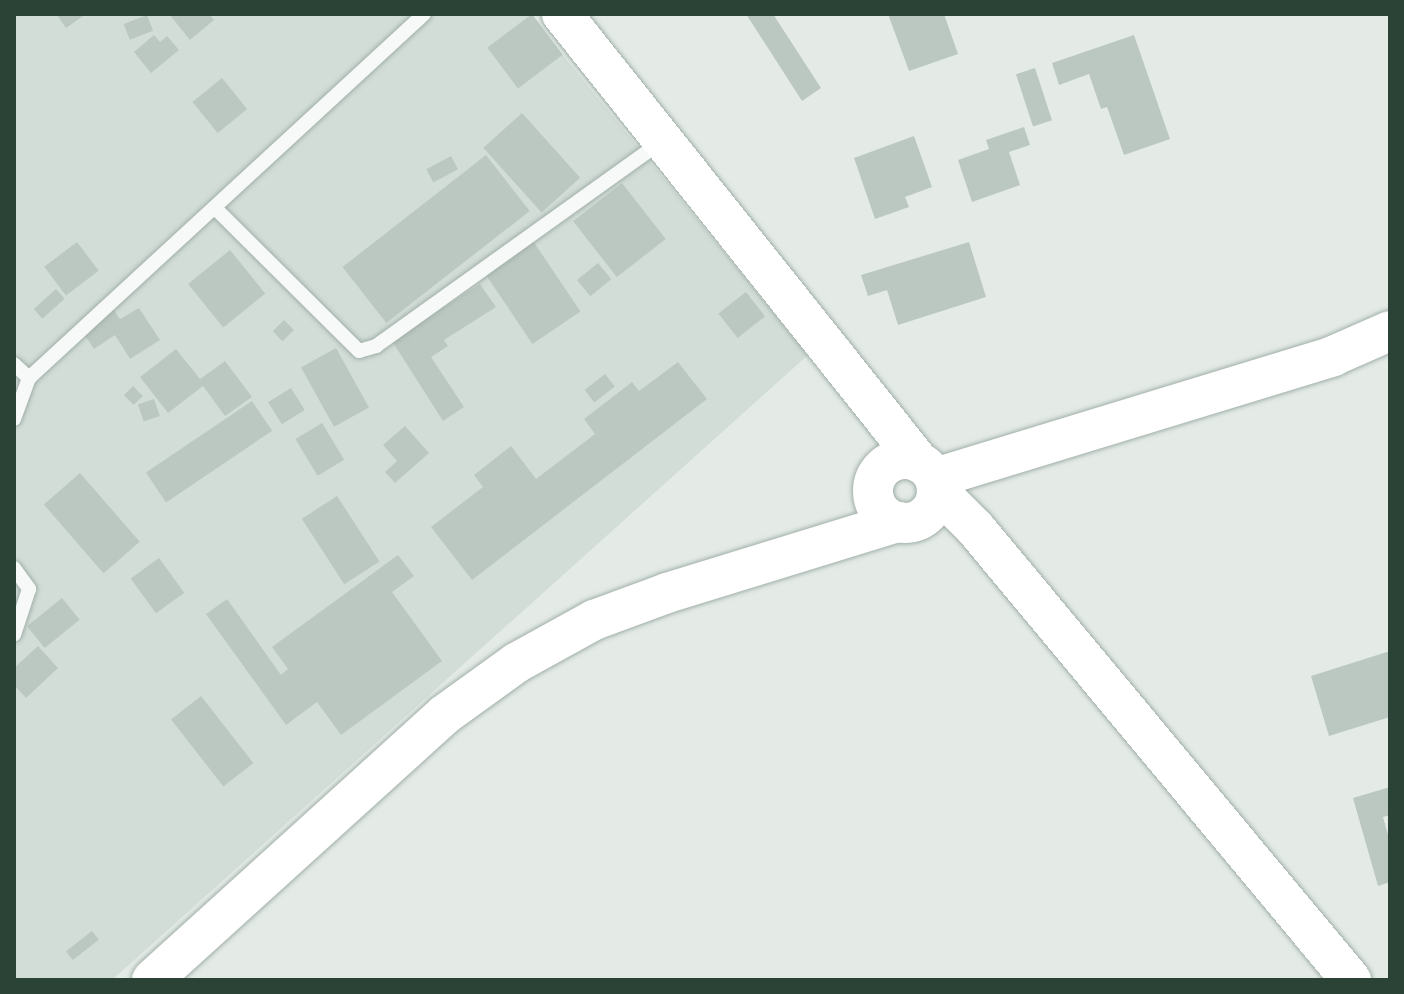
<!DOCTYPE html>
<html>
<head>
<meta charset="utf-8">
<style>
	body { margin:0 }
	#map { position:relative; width:1404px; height:994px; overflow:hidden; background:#e4ebe7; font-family:"Nunito Sans",sans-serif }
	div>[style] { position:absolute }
	.built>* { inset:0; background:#d2ddd7 }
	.building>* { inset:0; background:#bbc8c1; transform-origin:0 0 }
	.roads { filter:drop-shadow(0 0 2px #a1afa8) drop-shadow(0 0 2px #a1afa8) }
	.service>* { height:14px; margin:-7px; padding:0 7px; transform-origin:7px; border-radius:7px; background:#f6f9f8 }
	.secondary>* { height:40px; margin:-20px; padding:0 20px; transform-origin:20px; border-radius:20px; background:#fff }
	.secondary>.ring { margin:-20px; padding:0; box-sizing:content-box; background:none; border:40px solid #fff; border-radius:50% }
	span { translate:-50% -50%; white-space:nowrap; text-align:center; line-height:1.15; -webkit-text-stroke:6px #f3f8f6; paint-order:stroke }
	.frame { position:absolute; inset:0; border:16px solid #2b4337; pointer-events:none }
</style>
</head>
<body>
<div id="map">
	<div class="built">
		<i style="clip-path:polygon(14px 14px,529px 14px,808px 355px,112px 980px,14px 980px)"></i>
	</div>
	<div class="building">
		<i style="clip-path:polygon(56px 14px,86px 14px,66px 28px)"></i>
		<i style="clip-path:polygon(169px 14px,209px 14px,214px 20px,190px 40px)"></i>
		<i style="left:532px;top:14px;width:51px;height:56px;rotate:53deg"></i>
		<i style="clip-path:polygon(746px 14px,773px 14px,821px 88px,802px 101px)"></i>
		<i style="clip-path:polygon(888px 14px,944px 14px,958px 54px,909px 71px)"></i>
		<i style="left:147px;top:15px;width:17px;height:25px;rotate:69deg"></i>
		<i style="clip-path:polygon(154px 35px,160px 42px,167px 36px,179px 50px,151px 73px,134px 52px)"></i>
		<i style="clip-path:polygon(1134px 35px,1170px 139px,1124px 155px,1107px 107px,1101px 109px,1089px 74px,1059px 85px,1052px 63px)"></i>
		<i style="left:1035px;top:68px;width:55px;height:20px;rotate:72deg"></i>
		<i style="left:222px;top:78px;width:40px;height:38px;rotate:51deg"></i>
		<i style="left:522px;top:113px;width:87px;height:52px;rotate:48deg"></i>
		<i style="clip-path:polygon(1024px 127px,1030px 145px,1009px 152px,1020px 185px,972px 202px,958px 160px,989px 149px,986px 140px)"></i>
		<i style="clip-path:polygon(914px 136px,932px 187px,905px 197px,909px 207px,875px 219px,854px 158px)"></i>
		<i style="left:486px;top:155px;width:71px;height:182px;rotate:52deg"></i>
		<i style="left:451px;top:156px;width:15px;height:28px;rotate:62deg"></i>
		<i style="left:622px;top:183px;width:71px;height:62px;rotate:52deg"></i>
		<i style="left:533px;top:241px;width:85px;height:58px;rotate:56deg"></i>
		<i style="left:77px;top:242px;width:36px;height:41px;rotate:53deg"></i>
		<i style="clip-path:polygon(969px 242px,986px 297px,898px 325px,887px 290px,868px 296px,861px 275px)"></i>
		<i style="left:230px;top:250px;width:56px;height:54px;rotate:51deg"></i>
		<i style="left:598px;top:263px;width:21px;height:27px;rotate:51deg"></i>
		<i style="clip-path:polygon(480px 284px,496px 307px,444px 340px,448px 346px,431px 357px,464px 407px,443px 421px,392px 341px)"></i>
		<i style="left:56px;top:289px;width:13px;height:30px;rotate:48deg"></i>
		<i style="left:746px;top:292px;width:31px;height:35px;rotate:52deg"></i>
		<i style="clip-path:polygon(139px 308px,160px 340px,130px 359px,115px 335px,94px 349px,81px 329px,113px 309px,120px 319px)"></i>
		<i style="left:284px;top:320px;width:14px;height:16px;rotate:45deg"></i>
		<i style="left:336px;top:348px;width:68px;height:40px;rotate:61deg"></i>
		<i style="clip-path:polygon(176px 349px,200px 379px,225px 361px,252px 397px,225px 416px,203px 386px,168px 413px,140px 377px)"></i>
		<i style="clip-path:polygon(678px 362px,707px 399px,472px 580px,431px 527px,483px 487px,474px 475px,511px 446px,536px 479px,595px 434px,584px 419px,632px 382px,639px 391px)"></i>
		<i style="left:605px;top:374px;width:16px;height:26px;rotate:52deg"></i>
		<i style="left:133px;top:386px;width:14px;height:13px;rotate:45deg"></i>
		<i style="left:291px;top:388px;width:26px;height:27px;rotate:58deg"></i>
		<i style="left:154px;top:399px;width:18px;height:17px;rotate:71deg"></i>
		<i style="left:252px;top:401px;width:36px;height:128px;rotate:56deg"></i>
		<i style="left:322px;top:423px;width:43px;height:31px;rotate:59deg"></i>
		<i style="clip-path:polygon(405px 426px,429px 453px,395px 483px,385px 472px,397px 461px,383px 445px)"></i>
		<i style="left:80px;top:473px;width:91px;height:48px;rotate:49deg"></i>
		<i style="left:337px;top:496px;width:78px;height:42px;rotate:57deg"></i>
		<i style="clip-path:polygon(398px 555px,414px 576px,392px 592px,442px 661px,341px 735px,317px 702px,286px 725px,206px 614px,227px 599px,281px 675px,288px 669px,272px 647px)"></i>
		<i style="left:159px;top:558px;width:43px;height:35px;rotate:54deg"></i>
		<i style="left:62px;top:598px;width:28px;height:45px;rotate:51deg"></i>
		<i style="clip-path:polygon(38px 646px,58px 668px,26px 698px,14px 685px,14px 668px)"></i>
		<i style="clip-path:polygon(1390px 651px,1390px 717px,1329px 736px,1311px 676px)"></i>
		<i style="left:201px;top:696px;width:85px;height:38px;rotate:52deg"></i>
		<i style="clip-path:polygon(1390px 787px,1390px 815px,1383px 817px,1390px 842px,1390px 882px,1378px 886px,1353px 798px)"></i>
		<i style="left:92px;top:931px;width:11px;height:33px;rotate:52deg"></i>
	</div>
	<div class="roads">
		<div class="service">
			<i style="left:215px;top:208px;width:203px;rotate:44.8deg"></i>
			<i style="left:359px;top:351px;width:18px;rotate:-16deg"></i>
			<i style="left:376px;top:346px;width:350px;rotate:-35.6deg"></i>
			<i style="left:14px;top:364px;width:21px;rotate:43deg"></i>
			<i style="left:29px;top:378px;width:537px;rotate:-42.66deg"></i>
			<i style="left:14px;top:419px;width:44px;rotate:-69.9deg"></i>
			<i style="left:14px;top:568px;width:26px;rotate:54deg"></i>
			<i style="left:29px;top:589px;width:48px;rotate:108.1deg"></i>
		</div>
		<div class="secondary">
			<i style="left:562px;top:14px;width:573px;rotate:51.45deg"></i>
			<i class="ring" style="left:873px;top:459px;width:24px;height:24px"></i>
			<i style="left:935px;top:478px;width:416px;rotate:-17deg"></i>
			<i style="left:1333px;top:356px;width:62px;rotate:-23.7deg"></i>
			<i style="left:937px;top:490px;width:54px;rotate:45deg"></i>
			<i style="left:975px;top:528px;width:588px;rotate:50.24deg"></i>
			<i style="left:152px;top:980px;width:394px;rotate:-42.2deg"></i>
			<i style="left:444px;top:715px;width:89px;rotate:-35.8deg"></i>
			<i style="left:516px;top:663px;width:89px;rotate:-28.9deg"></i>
			<i style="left:594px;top:620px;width:78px;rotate:-20.3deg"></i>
			<i style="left:667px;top:593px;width:242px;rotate:-17.1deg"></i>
		</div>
	</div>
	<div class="frame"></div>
</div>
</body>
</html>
